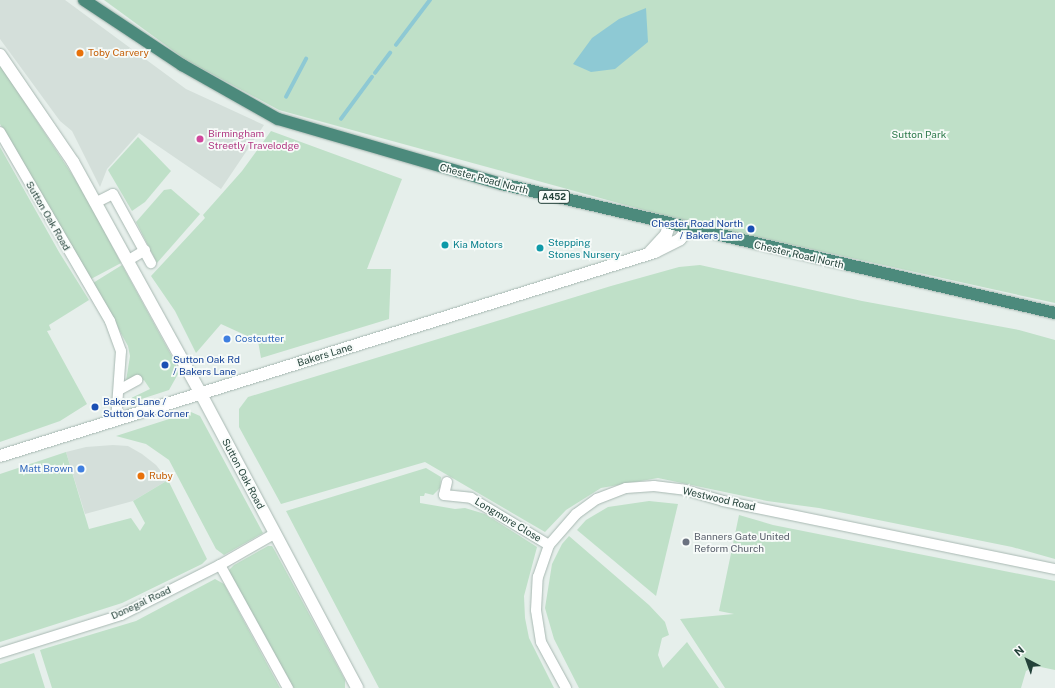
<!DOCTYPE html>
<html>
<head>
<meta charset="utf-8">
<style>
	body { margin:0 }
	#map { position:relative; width:1055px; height:688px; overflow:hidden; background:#e6efeb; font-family:"Public Sans",sans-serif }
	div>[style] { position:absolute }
	.built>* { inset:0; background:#d4dfda }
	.green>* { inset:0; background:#bfe0c8 }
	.water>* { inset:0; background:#8ec9d4 }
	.stream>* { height:3.5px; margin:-1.75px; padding:0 1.75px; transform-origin:1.75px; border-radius:1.75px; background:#8ec9d4 }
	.roads { filter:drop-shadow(0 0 1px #a8b8b2) drop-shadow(0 0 1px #a8b8b2) }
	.minor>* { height:10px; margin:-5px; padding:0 5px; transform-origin:5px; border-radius:5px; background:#fff }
	.tertiary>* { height:12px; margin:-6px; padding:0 6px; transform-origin:6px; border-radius:6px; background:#fff }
	.secondary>* { height:12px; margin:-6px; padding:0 6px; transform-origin:6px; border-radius:6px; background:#fff }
	.trunk>* { height:12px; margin:-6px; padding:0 6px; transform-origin:6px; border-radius:6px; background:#4c8a7c }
	.dots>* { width:11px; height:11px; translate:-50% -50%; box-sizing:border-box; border:2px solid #f7fbf9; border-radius:50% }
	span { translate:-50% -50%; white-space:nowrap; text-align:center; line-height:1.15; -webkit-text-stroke:3.5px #f7fbf9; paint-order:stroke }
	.shield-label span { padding:1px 3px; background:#f7fbf9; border:1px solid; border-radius:3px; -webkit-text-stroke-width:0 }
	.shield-label { font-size:9px; color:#24423a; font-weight:700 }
	.food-label { font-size:10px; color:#c56008 }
	.left { translate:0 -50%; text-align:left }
	.hotel-label { font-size:10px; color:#b23c85 }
	.park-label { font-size:10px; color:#2d7a4b }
	.street-label { font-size:10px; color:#24423a }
	.transit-label { font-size:10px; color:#164399 }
	.right { translate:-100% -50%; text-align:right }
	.culture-label { font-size:10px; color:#0d838f }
	.shop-label { font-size:10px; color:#366cbe }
	.worship-label { font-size:10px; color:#5b616d }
	.north { position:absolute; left:1007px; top:640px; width:40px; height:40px; -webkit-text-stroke:3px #f7fbf9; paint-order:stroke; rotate:319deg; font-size:11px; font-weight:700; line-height:16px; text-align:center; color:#24423a }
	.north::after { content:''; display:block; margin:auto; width:14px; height:18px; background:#24423a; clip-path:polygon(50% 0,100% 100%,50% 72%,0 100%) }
</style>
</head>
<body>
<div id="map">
	<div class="built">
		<i style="clip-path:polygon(0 0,65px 0,186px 89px,264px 125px,221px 189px,139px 133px,107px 169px,100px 187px,72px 131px,60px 121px,0 39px)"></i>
		<i style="clip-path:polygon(113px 445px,128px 446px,142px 454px,156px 465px,168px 480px,133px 501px,85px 514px,66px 452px,86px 447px)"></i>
	</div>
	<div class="green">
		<i style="clip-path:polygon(104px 0,1055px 0,1055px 303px,684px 221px,279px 110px,186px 60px)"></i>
		<i style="clip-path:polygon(0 65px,85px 194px,121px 263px,91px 279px,0 124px)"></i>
		<i style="clip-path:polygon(271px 131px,402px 179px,367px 269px,391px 269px,389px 319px,261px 358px,258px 341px,221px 324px,196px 353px,175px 311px,151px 276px,205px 218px,203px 215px,242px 171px)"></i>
		<i style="clip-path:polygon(138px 137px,171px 171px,145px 202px,132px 211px,108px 170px)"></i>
		<i style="clip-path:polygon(0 147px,59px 252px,89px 300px,49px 325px,51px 330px,47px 331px,87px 404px,60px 421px,0 442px)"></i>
		<i style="clip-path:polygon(171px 189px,200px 214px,157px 263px,136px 222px,164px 190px)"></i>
		<i style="clip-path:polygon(122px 265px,175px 362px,178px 374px,169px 390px,123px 405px,125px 401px,150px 389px,144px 380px,134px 385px,126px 381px,130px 356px,128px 346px,93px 283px)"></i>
		<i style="clip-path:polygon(700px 265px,862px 301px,1019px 330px,1055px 340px,1055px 559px,1012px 547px,819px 508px,767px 501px,658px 478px,601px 488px,566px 510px,545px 532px,425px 462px,281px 504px,239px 427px,239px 409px,248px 397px,611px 286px,679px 267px)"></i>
		<i style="clip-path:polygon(191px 412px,200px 416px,263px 533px,224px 555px,216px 549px,169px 460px,146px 444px,116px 436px)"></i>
		<i style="clip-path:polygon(66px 452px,89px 529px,131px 518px,140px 531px,145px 523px,133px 501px,168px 480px,207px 559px,202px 564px,122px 603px,0 642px,0 474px)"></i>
		<i style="clip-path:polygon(426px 468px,441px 477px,440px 488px,433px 495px,425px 493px,424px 496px,420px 496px,420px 503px,455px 509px,465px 508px,485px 514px,537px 547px,524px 596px,525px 618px,529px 638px,554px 688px,379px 688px,286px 511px)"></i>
		<i style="clip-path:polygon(649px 501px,678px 504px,656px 596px,577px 530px,586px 520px,608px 507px)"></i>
		<i style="clip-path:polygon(739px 515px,773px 525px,1055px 581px,1055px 670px,1036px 666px,1026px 671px,1021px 688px,725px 688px,680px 619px,734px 614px,719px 611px)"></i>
		<i style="clip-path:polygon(569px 536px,649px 605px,665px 622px,669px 635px,662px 638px,658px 655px,663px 668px,687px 642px,719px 688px,579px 688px,554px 639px,545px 608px,552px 564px,562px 544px)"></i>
		<i style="clip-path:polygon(268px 546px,272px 546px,275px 551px,345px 680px,345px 688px,291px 688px,228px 571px,234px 565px)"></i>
		<i style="clip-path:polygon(215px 579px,224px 584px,280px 688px,52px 688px,40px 650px,136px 621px)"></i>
		<i style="clip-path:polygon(34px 653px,45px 688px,0 688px,0 664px)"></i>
	</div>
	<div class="water">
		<i style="clip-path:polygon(646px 8px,648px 42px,615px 69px,591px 72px,573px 64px,592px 38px,619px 19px)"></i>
	</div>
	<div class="stream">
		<i style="left:396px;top:45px;width:56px;rotate:-52.9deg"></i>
		<i style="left:375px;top:73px;width:25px;rotate:-53deg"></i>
		<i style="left:286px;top:97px;width:43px;rotate:-62.2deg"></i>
		<i style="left:341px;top:119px;width:52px;rotate:-53.6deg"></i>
	</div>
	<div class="roads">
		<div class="minor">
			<i style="left:0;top:132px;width:219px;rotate:59.8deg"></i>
			<i style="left:110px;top:321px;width:32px;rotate:70deg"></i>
			<i style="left:121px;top:351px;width:69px;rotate:94.1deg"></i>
			<i style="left:95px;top:203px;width:20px;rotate:-27deg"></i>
			<i style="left:113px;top:194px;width:79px;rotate:61.2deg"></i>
			<i style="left:127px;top:261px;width:21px;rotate:-31deg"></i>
			<i style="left:119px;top:390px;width:21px;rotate:-29deg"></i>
			<i style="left:447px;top:482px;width:13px;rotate:103deg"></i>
			<i style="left:444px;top:495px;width:27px;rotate:6deg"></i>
			<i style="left:471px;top:498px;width:91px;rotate:31.1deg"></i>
			<i style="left:220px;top:565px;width:141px;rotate:61.1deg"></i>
			<i style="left:0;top:653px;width:127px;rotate:-17.4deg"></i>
			<i style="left:121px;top:615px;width:111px;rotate:-26.8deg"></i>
			<i style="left:220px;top:565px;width:62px;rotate:-29.9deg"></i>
			<i style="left:566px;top:688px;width:52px;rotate:-118.5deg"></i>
			<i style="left:541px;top:642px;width:32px;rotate:-99deg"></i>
			<i style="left:536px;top:610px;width:33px;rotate:-87deg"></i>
			<i style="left:538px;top:577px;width:34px;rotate:-71deg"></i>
			<i style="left:549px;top:545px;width:41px;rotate:-48.9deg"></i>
			<i style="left:576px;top:514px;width:26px;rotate:-36deg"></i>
			<i style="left:597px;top:499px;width:31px;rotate:-21deg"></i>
			<i style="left:626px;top:488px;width:28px;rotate:-4deg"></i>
			<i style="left:654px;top:486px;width:31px;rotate:7deg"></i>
			<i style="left:685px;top:490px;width:40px;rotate:16deg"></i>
			<i style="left:723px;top:501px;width:339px;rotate:11.6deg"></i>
		</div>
		<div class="tertiary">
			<i style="left:650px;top:252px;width:23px;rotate:-47deg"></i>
			<i style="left:666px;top:235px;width:10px;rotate:-73deg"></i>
			<i style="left:0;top:456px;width:686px;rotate:-17.3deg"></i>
			<i style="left:655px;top:252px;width:28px;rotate:-27deg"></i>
			<i style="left:680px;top:239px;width:13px;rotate:-51deg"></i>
		</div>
		<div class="secondary">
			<i style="left:0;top:55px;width:130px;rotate:55.7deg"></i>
			<i style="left:73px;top:162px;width:265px;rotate:61.1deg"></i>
			<i style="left:201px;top:394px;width:333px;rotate:62deg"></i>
		</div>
		<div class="trunk">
			<i style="left:84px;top:0;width:118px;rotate:33.6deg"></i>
			<i style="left:182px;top:65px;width:110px;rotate:29.4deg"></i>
			<i style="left:278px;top:119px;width:233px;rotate:16.2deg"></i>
			<i style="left:502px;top:184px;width:568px;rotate:13.13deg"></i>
		</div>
	</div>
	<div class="dots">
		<i style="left:80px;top:53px;background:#e8710a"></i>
		<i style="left:200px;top:139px;background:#d1479c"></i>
		<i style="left:751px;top:229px;background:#1a4fb4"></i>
		<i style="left:445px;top:245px;background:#0f9aa8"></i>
		<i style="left:540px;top:248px;background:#0f9aa8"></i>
		<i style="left:227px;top:339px;background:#3f7fe0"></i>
		<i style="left:165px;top:365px;background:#1a4fb4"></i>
		<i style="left:95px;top:407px;background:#1a4fb4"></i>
		<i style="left:81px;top:469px;background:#3f7fe0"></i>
		<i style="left:141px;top:476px;background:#e8710a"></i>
		<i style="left:686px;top:542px;background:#6b7280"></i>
	</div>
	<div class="shield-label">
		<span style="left:554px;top:197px">A452</span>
	</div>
	<div class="food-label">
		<span class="left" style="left:88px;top:53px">Toby Carvery</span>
		<span class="left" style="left:149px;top:476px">Ruby</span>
	</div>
	<div class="hotel-label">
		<span class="left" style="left:208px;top:139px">Birmingham<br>Streetly Travelodge</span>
	</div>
	<div class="park-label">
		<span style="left:919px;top:135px">Sutton Park</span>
	</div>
	<div class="street-label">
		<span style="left:484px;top:179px;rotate:15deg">Chester Road North</span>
		<span style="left:48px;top:216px;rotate:60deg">Sutton Oak Road</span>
		<span style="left:799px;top:255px;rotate:13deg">Chester Road North</span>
		<span style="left:325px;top:355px;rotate:-17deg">Bakers Lane</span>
		<span style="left:243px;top:474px;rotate:62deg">Sutton Oak Road</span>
		<span style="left:719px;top:499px;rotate:13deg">Westwood Road</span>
		<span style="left:508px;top:520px;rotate:31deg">Longmore Close</span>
		<span style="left:141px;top:603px;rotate:-25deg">Donegal Road</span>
	</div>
	<div class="transit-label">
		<span class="right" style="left:743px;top:229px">Chester Road North<br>/ Bakers Lane</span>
		<span class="left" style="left:173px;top:365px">Sutton Oak Rd<br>/ Bakers Lane</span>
		<span class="left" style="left:103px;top:407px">Bakers Lane /<br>Sutton Oak Corner</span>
	</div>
	<div class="culture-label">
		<span class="left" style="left:548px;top:248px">Stepping<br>Stones Nursery</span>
		<span class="left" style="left:453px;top:245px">Kia Motors</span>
	</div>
	<div class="shop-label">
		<span class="left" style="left:235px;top:339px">Costcutter</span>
		<span class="right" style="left:73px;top:469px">Matt Brown</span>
	</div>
	<div class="worship-label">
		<span class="left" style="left:694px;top:542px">Banners Gate United<br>Reform Church</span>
	</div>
	<div class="north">N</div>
</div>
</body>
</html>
